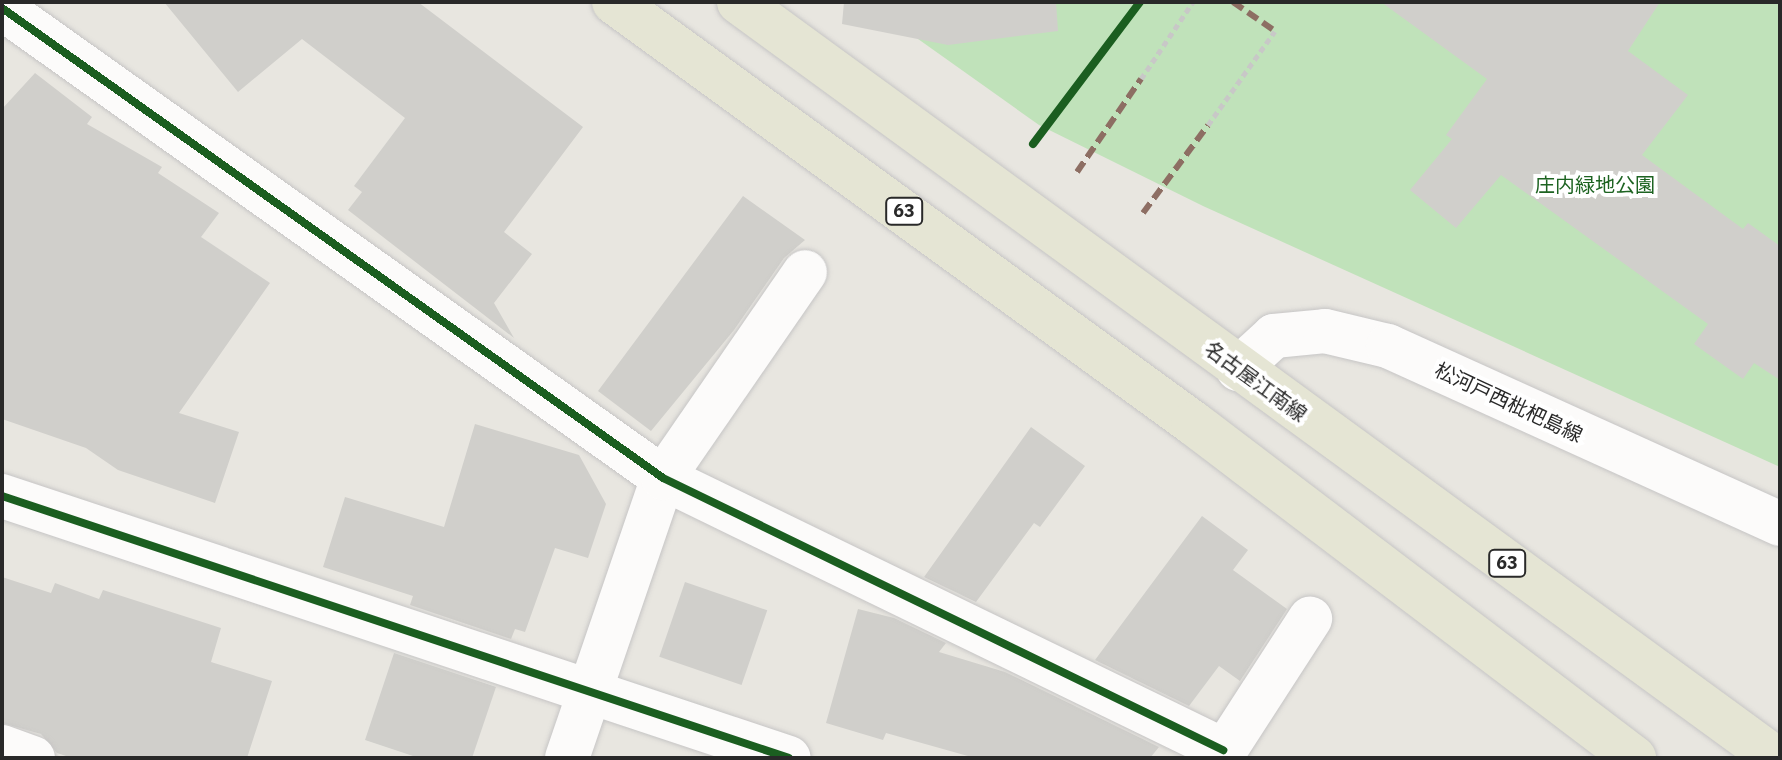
<!DOCTYPE html>
<html>
<head>
<meta charset="utf-8">
<style>
	body { margin:0 }
	#map { position:relative; width:1782px; height:760px; overflow:hidden; background:#e8e6e0; font-family:"IBM Plex Sans","Noto Sans JP",sans-serif }
	div>[style] { position:absolute }
	.green>* { inset:0; background:#c0e2ba }
	.building>* { inset:0; background:#d0cfcb; transform-origin:0 0 }
	.path>* { height:5px; margin-top:-2.5px; transform-origin:0; background:repeating-linear-gradient(90deg,#c8c8c7 0 6px,transparent 0 10px) }
	.roads { filter:drop-shadow(0 0 2px #c6c5c5) drop-shadow(0 0 2px #c6c5c5) }
	.street>* { height:44px; margin:-22px; padding:0 22px; transform-origin:22px; border-radius:22px; background:#fcfbfa }
	.secondary>* { height:44px; margin:-22px; padding:0 22px; transform-origin:22px; border-radius:22px; background:#fcfbfa }
	.primary>* { height:44px; margin:-22px; padding:0 22px; transform-origin:22px; border-radius:22px; background:#e5e5d4 }
	.quiet>* { height:6px; margin-top:-3px; transform-origin:0; background:repeating-linear-gradient(90deg,#8d6e63 0 12px,transparent 0 18px) }
	.cycleway>* { height:8px; margin:-4px; padding:0 4px; transform-origin:4px; border-radius:4px; background:#1b5e20 }
	span { translate:-50% -50%; white-space:nowrap; text-align:center; line-height:1.15; -webkit-text-stroke:8px #fff; paint-order:stroke }
	.shield-label span { padding:2px 6px; background:#fff; border:2px solid; border-radius:6px; -webkit-text-stroke-width:0 }
	.shield-label { font-size:18px; color:#292929; font-weight:700 }
	.park-label { font-size:20px; color:#1d6321 }
	.street-label { font-size:20px; color:#292929 }
	.frame { position:absolute; inset:0; border:4px solid #292929; pointer-events:none }
</style>
</head>
<body>
<div id="map">
	<div class="green">
		<i style="clip-path:polygon(866px 2px,1780px 2px,1780px 467px,1203px 206px,1039px 125px)"></i>
	</div>
	<div class="building">
		<i style="clip-path:polygon(164px 2px,418px 2px,583px 127px,504px 232px,532px 254px,494px 303px,514px 338px,348px 210px,362px 192px,354px 186px,405px 118px,302px 39px,238px 92px)"></i>
		<i style="clip-path:polygon(844px 2px,1056px 2px,1058px 31px,948px 45px,842px 24px)"></i>
		<i style="clip-path:polygon(1381px 2px,1660px 2px,1628px 51px,1688px 95px,1642px 155px,1743px 229px,1748px 223px,1780px 246px,1780px 380px,1754px 363px,1743px 379px,1694px 344px,1708px 324px,1501px 175px,1456px 228px,1410px 190px,1452px 139px,1446px 135px,1487px 79px)"></i>
		<i style="clip-path:polygon(35px 73px,92px 117px,87px 124px,162px 167px,158px 173px,219px 213px,201px 237px,270px 283px,179px 413px,239px 432px,215px 503px,118px 470px,86px 448px,2px 419px,2px 109px)"></i>
		<i style="clip-path:polygon(743px 196px,805px 240px,784px 258px,734px 330px,651px 431px,598px 391px)"></i>
		<i style="clip-path:polygon(475px 424px,579px 455px,606px 504px,588px 558px,555px 548px,525px 632px,515px 629px,511px 639px,410px 605px,413px 596px,323px 567px,345px 497px,444px 527px)"></i>
		<i style="clip-path:polygon(1031px 427px,1085px 466px,1040px 527px,1034px 523px,976px 602px,924px 577px)"></i>
		<i style="clip-path:polygon(1202px 516px,1248px 550px,1233px 570px,1287px 609px,1240px 681px,1219px 666px,1189px 706px,1095px 660px)"></i>
		<i style="clip-path:polygon(2px 577px,51px 593px,55px 583px,99px 599px,103px 590px,221px 628px,211px 662px,272px 681px,247px 758px,72px 758px,57px 753px,41px 734px,2px 723px)"></i>
		<i style="left:685px;top:582px;width:87px;height:79px;rotate:19deg"></i>
		<i style="clip-path:polygon(858px 609px,894px 618px,946px 643px,939px 652px,1005px 672px,1159px 747px,1150px 758px,975px 758px,886px 733px,883px 740px,826px 723px)"></i>
		<i style="clip-path:polygon(394px 653px,496px 687px,472px 758px,419px 758px,365px 740px)"></i>
	</div>
	<div class="path">
		<i style="left:1141px;top:79px;width:93px;rotate:-56deg"></i>
		<i style="left:1208px;top:125px;width:115px;rotate:-54.5deg"></i>
	</div>
	<div class="roads">
		<div class="street">
			<i style="left:2px;top:8px;width:811px;rotate:35.41deg"></i>
			<i style="left:663px;top:478px;width:623px;rotate:25.91deg"></i>
			<i style="left:2px;top:496px;width:829px;rotate:18.41deg"></i>
			<i style="left:2px;top:747px;width:33px;rotate:20deg"></i>
			<i style="left:567px;top:758px;width:296px;rotate:-71.1deg"></i>
			<i style="left:663px;top:478px;width:250px;rotate:-55.4deg"></i>
			<i style="left:1220px;top:758px;width:166px;rotate:-57.1deg"></i>
		</div>
		<div class="secondary">
			<i style="left:1238px;top:369px;width:49px;rotate:-42.5deg"></i>
			<i style="left:1274px;top:336px;width:51px;rotate:-5.6deg"></i>
			<i style="left:1325px;top:331px;width:65px;rotate:13.4deg"></i>
			<i style="left:1388px;top:346px;width:431px;rotate:24.4deg"></i>
		</div>
		<div class="primary">
			<i style="left:614px;top:2px;width:716px;rotate:36.02deg"></i>
			<i style="left:1193px;top:423px;width:554px;rotate:37.22deg"></i>
			<i style="left:739px;top:2px;width:1283px;rotate:36.12deg"></i>
		</div>
	</div>
	<div class="quiet">
		<i style="left:1233px;top:2px;width:51px;rotate:34.6deg"></i>
		<i style="left:1077px;top:172px;width:113px;rotate:-55.5deg"></i>
		<i style="left:1143px;top:213px;width:109px;rotate:-53.5deg"></i>
	</div>
	<div class="cycleway">
		<i style="left:2px;top:8px;width:811px;rotate:35.41deg"></i>
		<i style="left:663px;top:478px;width:623px;rotate:25.91deg"></i>
		<i style="left:1033px;top:144px;width:178px;rotate:-53deg"></i>
		<i style="left:2px;top:496px;width:829px;rotate:18.41deg"></i>
	</div>
	<div class="shield-label">
		<span style="left:904px;top:211px">63</span>
		<span style="left:1507px;top:563px">63</span>
	</div>
	<div class="park-label">
		<span style="left:1595px;top:184px">庄内緑地公園</span>
	</div>
	<div class="street-label">
		<span style="left:1256px;top:381px;rotate:36deg">名古屋江南線</span>
		<span style="left:1509px;top:402px;rotate:25deg">松河戸西枇杷島線</span>
	</div>
	<div class="frame"></div>
</div>
</body>
</html>
